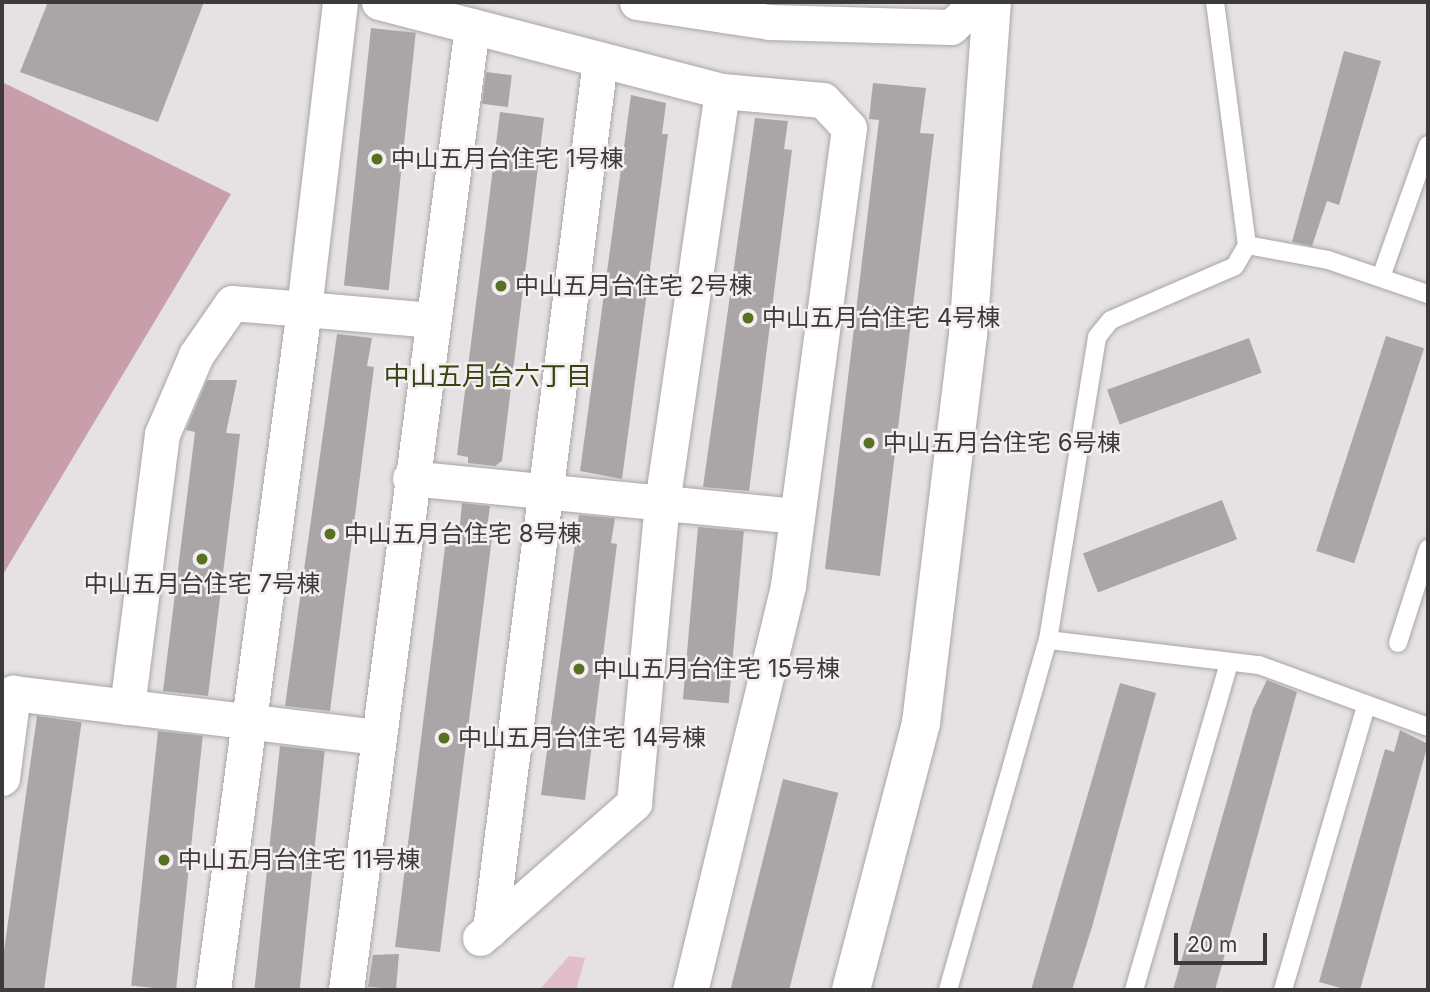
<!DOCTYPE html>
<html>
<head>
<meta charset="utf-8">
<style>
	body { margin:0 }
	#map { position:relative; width:1430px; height:992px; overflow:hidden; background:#e6e1e2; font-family:Inter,"Noto Sans JP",sans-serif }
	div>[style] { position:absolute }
	.green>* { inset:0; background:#e1bec9 }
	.forest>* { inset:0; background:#c99eab }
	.building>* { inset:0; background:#aaa5a6; transform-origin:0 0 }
	.roads { filter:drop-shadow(0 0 2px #aaa5a6) drop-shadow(0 0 2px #aaa5a6) }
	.service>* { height:18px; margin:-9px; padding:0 9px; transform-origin:9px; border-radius:9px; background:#fff }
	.minor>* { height:35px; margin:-17.5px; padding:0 17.5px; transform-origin:17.5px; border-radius:17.5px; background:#fff }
	.tertiary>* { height:38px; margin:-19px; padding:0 19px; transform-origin:19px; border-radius:19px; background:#fff }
	.dots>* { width:19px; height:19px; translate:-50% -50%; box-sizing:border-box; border:4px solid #f4eef0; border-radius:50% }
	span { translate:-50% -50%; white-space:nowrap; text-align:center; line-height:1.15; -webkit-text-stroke:5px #f4eef0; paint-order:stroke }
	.poi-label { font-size:24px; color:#3c3a3a }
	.left { translate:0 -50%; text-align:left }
	.neighbourhood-label { font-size:26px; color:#34450f }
	.frame { position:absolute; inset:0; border:4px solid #3c3a3a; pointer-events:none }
	.scale { position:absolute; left:1174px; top:933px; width:93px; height:32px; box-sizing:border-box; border:4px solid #3c3a3a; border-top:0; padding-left:9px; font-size:21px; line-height:24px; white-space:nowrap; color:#3c3a3a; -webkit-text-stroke:5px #f4eef0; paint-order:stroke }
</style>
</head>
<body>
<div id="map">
	<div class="green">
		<i style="clip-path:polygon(569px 956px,585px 958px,576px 990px,539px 990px)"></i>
	</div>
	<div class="forest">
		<i style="clip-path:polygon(2px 82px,231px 194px,2px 576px)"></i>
	</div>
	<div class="building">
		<i style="clip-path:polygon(48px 2px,204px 2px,158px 122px,20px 72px)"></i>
		<i style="left:371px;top:28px;width:45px;height:259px;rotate:6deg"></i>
		<i style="clip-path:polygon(1344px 51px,1381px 61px,1339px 205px,1327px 201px,1312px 246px,1292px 242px)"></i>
		<i style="left:486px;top:72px;width:26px;height:32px;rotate:7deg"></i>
		<i style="clip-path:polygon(873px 83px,926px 88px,920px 133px,934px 134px,880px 576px,825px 569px,879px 120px,869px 119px)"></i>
		<i style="clip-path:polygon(631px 95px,666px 103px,662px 134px,668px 134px,622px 479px,580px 471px)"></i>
		<i style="clip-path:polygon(500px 112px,544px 118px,502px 461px,495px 466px,468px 463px,468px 457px,457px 455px)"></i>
		<i style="clip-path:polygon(755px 118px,788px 121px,784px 149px,792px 150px,749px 491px,703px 487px)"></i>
		<i style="clip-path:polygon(337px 334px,372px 338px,367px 366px,374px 367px,330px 711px,285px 706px)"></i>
		<i style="left:1386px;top:336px;width:40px;height:226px;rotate:18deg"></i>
		<i style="left:1249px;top:338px;width:37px;height:151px;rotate:70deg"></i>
		<i style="clip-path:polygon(207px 380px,237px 380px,226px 433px,240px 434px,208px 696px,163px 691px,195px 432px,186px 430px)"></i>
		<i style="left:1222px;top:500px;width:42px;height:149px;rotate:69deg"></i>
		<i style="clip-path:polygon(462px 503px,490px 506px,487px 528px,493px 529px,440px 952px,395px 947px,448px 523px,460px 525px)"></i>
		<i style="clip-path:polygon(579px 515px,615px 518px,611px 543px,617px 544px,585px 800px,541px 795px)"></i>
		<i style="left:698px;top:527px;width:46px;height:173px;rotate:5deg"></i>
		<i style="clip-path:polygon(1267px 680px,1297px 692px,1215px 990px,1173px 990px,1253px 709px)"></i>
		<i style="clip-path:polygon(1120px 683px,1156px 693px,1092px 927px,1072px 990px,1031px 990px)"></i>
		<i style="left:37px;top:716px;width:45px;height:276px;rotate:8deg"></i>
		<i style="clip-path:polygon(1400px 730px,1428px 744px,1360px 990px,1348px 990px,1319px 982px,1385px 749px,1394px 752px)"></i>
		<i style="left:158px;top:731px;width:45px;height:256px;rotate:6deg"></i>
		<i style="left:280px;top:746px;width:45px;height:246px;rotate:6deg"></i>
		<i style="left:783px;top:779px;width:57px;height:218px;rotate:14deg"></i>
		<i style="clip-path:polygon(399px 954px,396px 989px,368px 987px,373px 955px)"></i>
	</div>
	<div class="roads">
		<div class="service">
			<i style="left:1247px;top:245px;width:82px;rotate:10.5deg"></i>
			<i style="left:1328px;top:260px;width:106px;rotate:18.8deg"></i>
			<i style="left:1381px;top:277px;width:140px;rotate:-70.4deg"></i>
			<i style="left:1048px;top:640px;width:212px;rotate:6.8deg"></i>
			<i style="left:1259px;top:665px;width:180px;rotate:20.1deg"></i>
			<i style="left:1398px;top:643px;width:99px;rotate:-72.3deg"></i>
			<i style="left:948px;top:990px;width:364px;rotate:-74.1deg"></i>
			<i style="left:1048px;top:640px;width:307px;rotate:-80.8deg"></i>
			<i style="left:1097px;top:337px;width:22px;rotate:-51deg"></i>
			<i style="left:1111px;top:320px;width:135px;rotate:-23.5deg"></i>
			<i style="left:1235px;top:266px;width:24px;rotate:-60deg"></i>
			<i style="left:1247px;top:245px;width:245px;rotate:-97.5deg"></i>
			<i style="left:1134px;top:990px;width:341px;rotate:-73.8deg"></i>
			<i style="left:1283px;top:990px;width:295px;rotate:-73.7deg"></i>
		</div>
		<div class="minor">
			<i style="left:379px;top:2px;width:96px;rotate:14.5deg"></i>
			<i style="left:637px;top:2px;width:134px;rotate:8.6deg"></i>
			<i style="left:769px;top:22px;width:182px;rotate:1.6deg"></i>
			<i style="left:951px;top:27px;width:37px;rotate:-43deg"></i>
			<i style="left:410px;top:478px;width:388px;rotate:5.6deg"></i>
			<i style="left:127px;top:707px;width:275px;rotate:-82.7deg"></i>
			<i style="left:162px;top:434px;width:86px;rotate:-66.7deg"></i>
			<i style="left:196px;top:355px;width:63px;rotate:-55.3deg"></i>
			<i style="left:232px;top:303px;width:72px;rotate:4.8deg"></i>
			<i style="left:304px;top:309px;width:309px;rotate:-83.3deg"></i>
			<i style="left:2px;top:778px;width:86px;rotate:-82.6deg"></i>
			<i style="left:13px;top:693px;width:365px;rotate:6.9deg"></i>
			<i style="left:490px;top:930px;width:877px;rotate:-82.79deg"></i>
			<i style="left:480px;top:938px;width:205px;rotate:-41.2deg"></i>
			<i style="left:634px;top:803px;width:301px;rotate:-84.7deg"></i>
			<i style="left:662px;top:503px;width:416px;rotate:-81.7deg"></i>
			<i style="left:213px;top:990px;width:687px;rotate:-82.39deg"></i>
			<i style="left:304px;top:309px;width:128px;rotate:4.9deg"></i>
			<i style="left:346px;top:990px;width:972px;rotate:-82.55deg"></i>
			<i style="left:472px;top:26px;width:258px;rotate:14.6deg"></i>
			<i style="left:722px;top:91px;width:101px;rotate:5.1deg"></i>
			<i style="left:823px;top:100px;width:38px;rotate:47deg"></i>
			<i style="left:849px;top:128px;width:462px;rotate:97.6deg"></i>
			<i style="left:788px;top:586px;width:416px;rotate:103.6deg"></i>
		</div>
		<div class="tertiary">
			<i style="left:851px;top:990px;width:276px;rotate:-75.3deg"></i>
			<i style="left:921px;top:723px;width:390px;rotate:-83.1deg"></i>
			<i style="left:968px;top:336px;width:335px;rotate:-85.9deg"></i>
		</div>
	</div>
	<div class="dots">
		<i style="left:377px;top:159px;background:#577123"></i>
		<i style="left:501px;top:286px;background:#577123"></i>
		<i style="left:748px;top:318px;background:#577123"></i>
		<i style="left:869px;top:443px;background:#577123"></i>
		<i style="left:330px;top:534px;background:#577123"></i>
		<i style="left:202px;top:559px;background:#577123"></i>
		<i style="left:579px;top:669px;background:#577123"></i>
		<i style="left:444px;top:738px;background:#577123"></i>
		<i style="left:164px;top:860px;background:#577123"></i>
	</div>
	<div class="poi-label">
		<span class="left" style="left:391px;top:159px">中山五月台住宅 1号棟</span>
		<span class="left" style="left:515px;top:286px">中山五月台住宅 2号棟</span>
		<span class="left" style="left:762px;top:318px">中山五月台住宅 4号棟</span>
		<span class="left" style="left:883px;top:443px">中山五月台住宅 6号棟</span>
		<span class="left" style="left:344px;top:534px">中山五月台住宅 8号棟</span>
		<span style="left:202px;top:584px">中山五月台住宅 7号棟</span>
		<span class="left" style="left:593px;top:669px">中山五月台住宅 15号棟</span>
		<span class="left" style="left:458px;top:738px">中山五月台住宅 14号棟</span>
		<span class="left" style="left:178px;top:860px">中山五月台住宅 11号棟</span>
	</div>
	<div class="neighbourhood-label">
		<span style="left:488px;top:376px">中山五月台六丁目</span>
	</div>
	<div class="frame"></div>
	<div class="scale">20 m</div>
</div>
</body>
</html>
